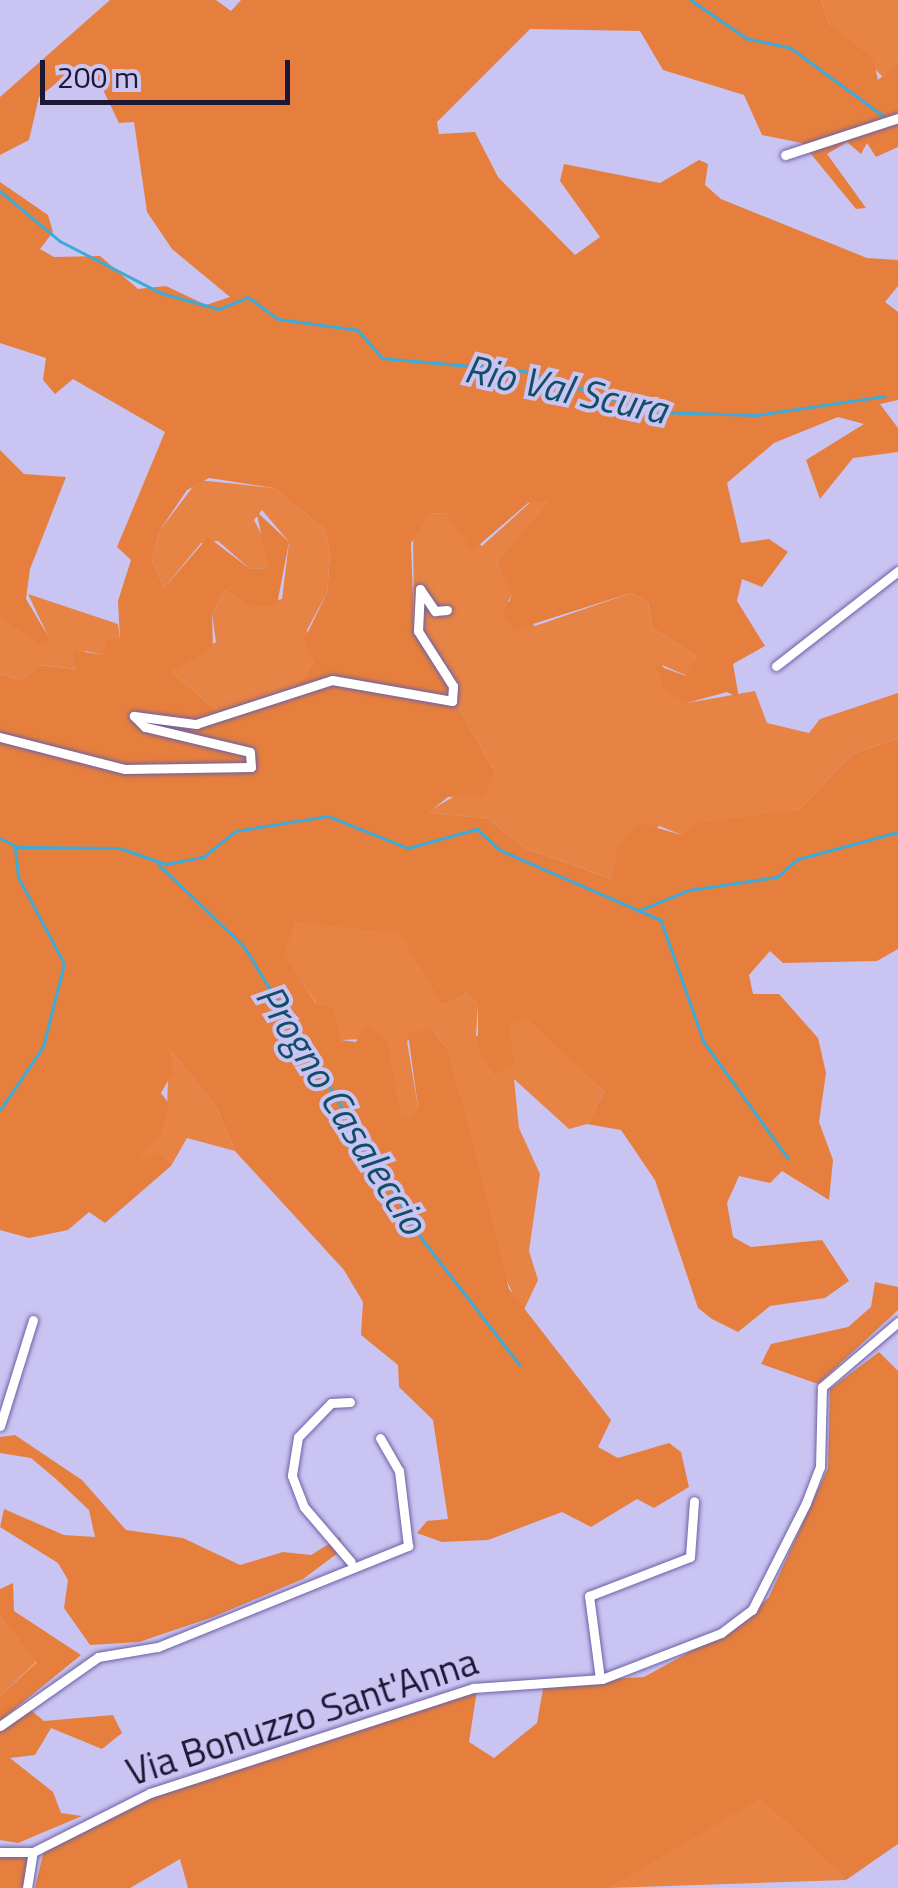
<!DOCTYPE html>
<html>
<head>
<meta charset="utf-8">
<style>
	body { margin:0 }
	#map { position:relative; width:898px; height:1888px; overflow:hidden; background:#cac4f2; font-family:"Titillium Web",sans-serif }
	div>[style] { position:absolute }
	.green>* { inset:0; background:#e78345 }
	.forest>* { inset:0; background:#e67f3d }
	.stream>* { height:2.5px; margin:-1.25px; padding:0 1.25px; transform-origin:1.25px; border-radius:1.25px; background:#3cabda }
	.roads { filter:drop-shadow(0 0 2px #6c60a5) drop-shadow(0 0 2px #6c60a5) }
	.street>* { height:9px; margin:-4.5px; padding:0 4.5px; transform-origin:4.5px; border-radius:4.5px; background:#fff }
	span { translate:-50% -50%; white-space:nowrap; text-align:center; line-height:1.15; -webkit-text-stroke:8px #cac4f2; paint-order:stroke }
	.street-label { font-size:38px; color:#1c1733 }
	.water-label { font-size:40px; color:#124e67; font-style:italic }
	.scale { position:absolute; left:40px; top:60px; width:250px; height:45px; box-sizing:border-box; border:5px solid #1c1733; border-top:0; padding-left:12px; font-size:30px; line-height:35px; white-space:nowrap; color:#1c1733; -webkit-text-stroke:8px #cac4f2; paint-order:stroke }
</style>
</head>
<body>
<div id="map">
	<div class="green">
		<i style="clip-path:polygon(821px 0,898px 0,898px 63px,885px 79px,829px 24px)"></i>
		<i style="clip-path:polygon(198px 480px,274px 488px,325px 530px,330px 554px,327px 593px,307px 630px,313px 662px,305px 675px,289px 690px,219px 713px,171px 671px,216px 642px,212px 614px,225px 591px,252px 606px,282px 599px,289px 542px,262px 510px,254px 520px,273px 556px,269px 568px,250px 569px,218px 541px,201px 543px,164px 588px,152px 560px,160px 530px)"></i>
		<i style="clip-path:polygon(535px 498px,552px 500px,496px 562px,514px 593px,508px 601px,535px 626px,631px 593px,648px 602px,652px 628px,696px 656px,687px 676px,662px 665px,687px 703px,755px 691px,767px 723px,809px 733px,820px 719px,898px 693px,898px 738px,853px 754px,798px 810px,682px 835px,659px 826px,612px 879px,525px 848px,487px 818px,426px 813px,495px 772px,414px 628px,413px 534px,429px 514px,446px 513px,482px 546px)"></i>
		<i style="clip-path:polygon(28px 594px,118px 624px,120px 639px,103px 655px,85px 651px,77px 669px,40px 665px,20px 680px,0 674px,0 618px,48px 636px)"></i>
		<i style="clip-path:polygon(310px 920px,401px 933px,442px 1006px,467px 993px,478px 1005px,476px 1036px,526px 1017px,604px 1092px,587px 1124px,569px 1129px,514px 1079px,519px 1128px,540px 1174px,529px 1251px,538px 1280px,522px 1314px,502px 1270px,449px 1051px,432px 1028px,407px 1041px,418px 1107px,411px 1120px,402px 1115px,385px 1038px,341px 1040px,283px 955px,294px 922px)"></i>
		<i style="clip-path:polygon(169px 1049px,216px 1107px,235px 1151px,187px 1138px,171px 1166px,137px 1159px,167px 1109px)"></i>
		<i style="clip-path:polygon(0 1616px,37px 1661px,0 1696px)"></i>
		<i style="clip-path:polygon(761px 1797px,846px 1880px,609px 1888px,732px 1809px)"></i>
	</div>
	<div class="forest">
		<i style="clip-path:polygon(evenodd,110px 0,216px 0,231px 11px,241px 0,821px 0,829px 24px,873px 59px,878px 80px,898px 63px,898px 147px,876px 157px,867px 143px,861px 154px,847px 142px,827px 154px,866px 208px,856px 209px,802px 143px,762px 135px,744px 95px,663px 70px,640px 31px,530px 29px,437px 122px,439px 134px,475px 132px,498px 177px,575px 255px,600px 237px,560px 181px,564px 164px,660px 183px,699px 160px,708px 164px,705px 185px,721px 199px,867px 258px,898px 260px,898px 286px,885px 302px,898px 312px,898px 400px,880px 404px,898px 428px,898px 452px,853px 458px,820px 499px,806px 460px,864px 424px,838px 417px,774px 443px,727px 483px,741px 543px,769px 539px,788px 552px,762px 587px,742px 579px,737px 601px,765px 646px,733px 664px,739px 698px,727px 692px,687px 703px,665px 691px,656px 665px,686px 676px,696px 656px,652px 628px,648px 602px,631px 593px,514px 630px,503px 615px,513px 593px,496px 562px,551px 500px,528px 503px,472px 551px,446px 513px,429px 514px,411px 543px,414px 628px,495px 772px,485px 796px,448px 797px,428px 813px,487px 818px,525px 848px,612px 879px,618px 845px,640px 823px,682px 835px,697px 823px,798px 810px,853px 754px,898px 738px,898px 949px,877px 961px,783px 963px,770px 951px,749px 975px,753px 994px,779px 994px,818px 1038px,826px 1073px,819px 1122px,833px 1160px,829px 1200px,782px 1171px,770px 1183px,739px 1176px,727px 1203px,733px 1237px,751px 1247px,822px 1240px,849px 1281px,825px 1298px,770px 1306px,738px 1332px,712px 1319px,698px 1308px,655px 1180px,621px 1130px,587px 1124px,604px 1092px,526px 1018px,509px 1025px,514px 1065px,494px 1075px,478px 1049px,478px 1005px,467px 993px,442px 1006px,400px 933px,295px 922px,284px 955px,316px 1004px,332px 1008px,341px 1040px,356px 1042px,365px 1026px,386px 1038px,402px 1115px,411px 1119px,418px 1107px,408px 1034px,432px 1028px,449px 1051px,509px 1289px,611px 1420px,598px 1447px,618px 1458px,669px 1443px,681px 1452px,689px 1487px,654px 1508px,637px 1499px,591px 1527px,562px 1512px,488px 1540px,442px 1542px,417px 1533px,427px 1521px,448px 1519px,433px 1420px,399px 1387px,398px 1365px,361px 1335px,363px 1302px,344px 1270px,235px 1151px,216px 1107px,169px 1049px,173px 1072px,161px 1093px,169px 1104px,160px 1136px,137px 1159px,158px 1152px,171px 1166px,105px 1223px,89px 1212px,68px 1230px,29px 1238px,0 1230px,0 674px,20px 680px,40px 665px,76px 669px,73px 650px,103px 655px,107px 639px,120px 639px,118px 601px,131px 560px,117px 547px,165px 432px,73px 379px,55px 394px,43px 380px,46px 358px,0 343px,0 182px,48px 215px,53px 232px,40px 249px,54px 257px,100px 256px,138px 289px,166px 286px,206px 305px,230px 297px,172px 249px,147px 212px,134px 122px,119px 123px,92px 67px,80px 64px,39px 97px,29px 140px,0 155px,0 97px,110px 0,209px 478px,274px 488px,325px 530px,330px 554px,327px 593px,304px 640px,313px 662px,305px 675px,289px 690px,219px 713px,171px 671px,213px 648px,212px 614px,225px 591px,251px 606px,277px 605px,289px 542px,256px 511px,269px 568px,250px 569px,208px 537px,164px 588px,152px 560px,160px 530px,187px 490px,209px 478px)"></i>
		<i style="clip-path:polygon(0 450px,24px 474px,66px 477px,30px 569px,26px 599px,51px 641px,42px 645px,0 618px)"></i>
		<i style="clip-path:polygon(875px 1282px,898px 1287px,898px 1310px,818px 1384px,761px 1364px,771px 1344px,848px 1327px,871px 1307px)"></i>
		<i style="clip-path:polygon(879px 1352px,898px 1371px,898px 1844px,846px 1880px,761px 1798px,609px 1888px,188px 1888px,180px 1859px,130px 1888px,35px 1888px,44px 1850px,135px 1801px,477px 1690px,469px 1742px,494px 1758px,537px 1723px,544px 1683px,644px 1677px,744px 1622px,769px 1597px,828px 1468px,830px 1389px)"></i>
		<i style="clip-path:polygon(15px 1435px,82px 1480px,126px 1530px,183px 1538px,240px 1565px,283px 1552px,311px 1555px,340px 1537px,342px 1550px,303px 1579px,213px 1617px,139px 1642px,90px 1645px,64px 1608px,68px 1580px,58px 1563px,0 1527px,4px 1509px,64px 1535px,95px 1537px,89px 1510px,56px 1479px,31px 1458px,0 1453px,0 1437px)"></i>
		<i style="clip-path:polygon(13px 1583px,14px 1611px,81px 1655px,1px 1720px,26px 1706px,44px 1721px,113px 1715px,122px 1733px,102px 1749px,51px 1728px,35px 1755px,10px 1758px,53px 1792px,61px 1813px,82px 1816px,18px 1843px,0 1840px,0 1696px,37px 1662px,0 1616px,0 1589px)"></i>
		<i style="clip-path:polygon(0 1853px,29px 1855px,23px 1888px,0 1888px)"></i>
	</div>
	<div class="stream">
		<i style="left:691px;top:0;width:67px;rotate:34.6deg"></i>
		<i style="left:746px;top:38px;width:46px;rotate:12.5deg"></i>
		<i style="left:791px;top:48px;width:117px;rotate:36.3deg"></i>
		<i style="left:0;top:191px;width:78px;rotate:39.8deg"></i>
		<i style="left:60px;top:241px;width:114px;rotate:27.2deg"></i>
		<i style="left:161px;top:293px;width:60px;rotate:15.4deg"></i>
		<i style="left:219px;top:309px;width:31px;rotate:-22deg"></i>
		<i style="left:248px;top:297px;width:37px;rotate:36deg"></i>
		<i style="left:278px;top:319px;width:81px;rotate:7.8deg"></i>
		<i style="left:358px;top:330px;width:37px;rotate:49deg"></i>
		<i style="left:382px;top:358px;width:143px;rotate:5.2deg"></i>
		<i style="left:524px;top:371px;width:136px;rotate:17.5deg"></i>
		<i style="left:654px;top:412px;width:103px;rotate:1.7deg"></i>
		<i style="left:757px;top:415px;width:129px;rotate:-8.4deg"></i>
		<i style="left:0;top:838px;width:20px;rotate:27deg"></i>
		<i style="left:18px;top:847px;width:102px;rotate:0.6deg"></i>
		<i style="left:120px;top:848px;width:49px;rotate:19.2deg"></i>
		<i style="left:166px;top:864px;width:38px;rotate:-11deg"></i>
		<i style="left:203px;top:857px;width:42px;rotate:-38.2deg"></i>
		<i style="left:236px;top:831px;width:93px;rotate:-9.3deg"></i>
		<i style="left:328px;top:816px;width:86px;rotate:21.8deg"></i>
		<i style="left:408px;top:848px;width:72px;rotate:-15.4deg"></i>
		<i style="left:477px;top:829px;width:31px;rotate:42deg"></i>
		<i style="left:500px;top:850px;width:176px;rotate:23.5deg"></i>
		<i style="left:661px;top:920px;width:129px;rotate:70.6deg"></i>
		<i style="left:704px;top:1042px;width:143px;rotate:54.1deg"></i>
		<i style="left:159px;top:865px;width:117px;rotate:43.6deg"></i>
		<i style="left:244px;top:946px;width:344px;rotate:58.7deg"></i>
		<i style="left:423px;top:1240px;width:158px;rotate:52.2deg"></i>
		<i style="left:638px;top:911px;width:55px;rotate:-22.4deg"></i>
		<i style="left:689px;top:890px;width:89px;rotate:-8.4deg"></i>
		<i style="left:777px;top:877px;width:28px;rotate:-41deg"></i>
		<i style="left:798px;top:859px;width:104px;rotate:-15.1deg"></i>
		<i style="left:0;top:1110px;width:76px;rotate:-55.7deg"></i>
		<i style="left:43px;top:1047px;width:86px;rotate:-75.8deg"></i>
		<i style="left:64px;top:964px;width:98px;rotate:-117.9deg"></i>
		<i style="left:18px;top:877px;width:30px;rotate:-96deg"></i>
	</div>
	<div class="roads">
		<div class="street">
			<i style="left:785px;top:155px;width:119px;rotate:-18.1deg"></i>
			<i style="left:776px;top:666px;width:155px;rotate:-37.9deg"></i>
			<i style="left:0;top:737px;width:129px;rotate:14.4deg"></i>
			<i style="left:125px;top:769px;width:126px;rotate:-0.9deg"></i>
			<i style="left:251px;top:767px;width:15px;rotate:-94deg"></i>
			<i style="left:250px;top:752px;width:108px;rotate:-166.6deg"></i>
			<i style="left:145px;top:727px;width:16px;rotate:-135deg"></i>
			<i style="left:134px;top:716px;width:63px;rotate:7.4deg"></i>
			<i style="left:196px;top:724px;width:143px;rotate:-17.9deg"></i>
			<i style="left:332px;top:680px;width:122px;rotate:9.9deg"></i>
			<i style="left:452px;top:701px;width:15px;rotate:-86deg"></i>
			<i style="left:453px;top:686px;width:65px;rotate:-122.5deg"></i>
			<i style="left:418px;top:631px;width:42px;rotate:-87.3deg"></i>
			<i style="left:420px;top:589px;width:27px;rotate:56deg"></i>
			<i style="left:435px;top:611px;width:12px;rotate:-5deg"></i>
			<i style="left:350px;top:1402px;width:19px;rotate:177deg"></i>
			<i style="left:331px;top:1403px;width:47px;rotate:134.1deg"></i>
			<i style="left:298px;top:1437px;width:39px;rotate:99deg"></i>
			<i style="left:292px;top:1476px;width:33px;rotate:69deg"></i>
			<i style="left:304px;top:1507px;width:72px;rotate:49.5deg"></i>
			<i style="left:0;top:1426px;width:111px;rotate:-72.7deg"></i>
			<i style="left:600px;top:1679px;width:84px;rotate:-97.5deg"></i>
			<i style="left:589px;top:1596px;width:108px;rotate:-21.1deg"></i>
			<i style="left:690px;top:1557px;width:56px;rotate:-85.9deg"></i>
			<i style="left:0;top:1726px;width:120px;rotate:-35.1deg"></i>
			<i style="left:98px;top:1657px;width:61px;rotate:-9.5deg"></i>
			<i style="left:158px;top:1647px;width:270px;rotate:-22deg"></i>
			<i style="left:408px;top:1546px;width:76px;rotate:-96.8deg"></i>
			<i style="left:399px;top:1471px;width:38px;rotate:-120deg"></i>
			<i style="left:0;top:1852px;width:33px"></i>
			<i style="left:33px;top:1852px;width:131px;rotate:-26.8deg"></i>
			<i style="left:150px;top:1793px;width:340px;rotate:-18deg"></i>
			<i style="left:473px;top:1688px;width:129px;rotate:-4deg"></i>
			<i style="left:602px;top:1679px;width:128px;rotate:-21.1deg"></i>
			<i style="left:721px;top:1633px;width:39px;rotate:-37deg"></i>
			<i style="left:752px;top:1610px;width:120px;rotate:-63.2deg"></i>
			<i style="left:806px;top:1503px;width:39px;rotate:-69deg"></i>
			<i style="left:820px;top:1467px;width:80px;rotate:-88.6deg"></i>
			<i style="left:822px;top:1387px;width:100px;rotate:-40.5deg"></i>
			<i style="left:27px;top:1888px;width:36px;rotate:-81deg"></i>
		</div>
	</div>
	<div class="street-label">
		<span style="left:302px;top:1717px;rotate:-18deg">Via Bonuzzo Sant'Anna</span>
	</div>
	<div class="water-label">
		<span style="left:566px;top:389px;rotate:12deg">Rio Val Scura</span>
		<span style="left:342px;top:1109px;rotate:58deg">Progno Casaleccio</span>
	</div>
	<div class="scale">200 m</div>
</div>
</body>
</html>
